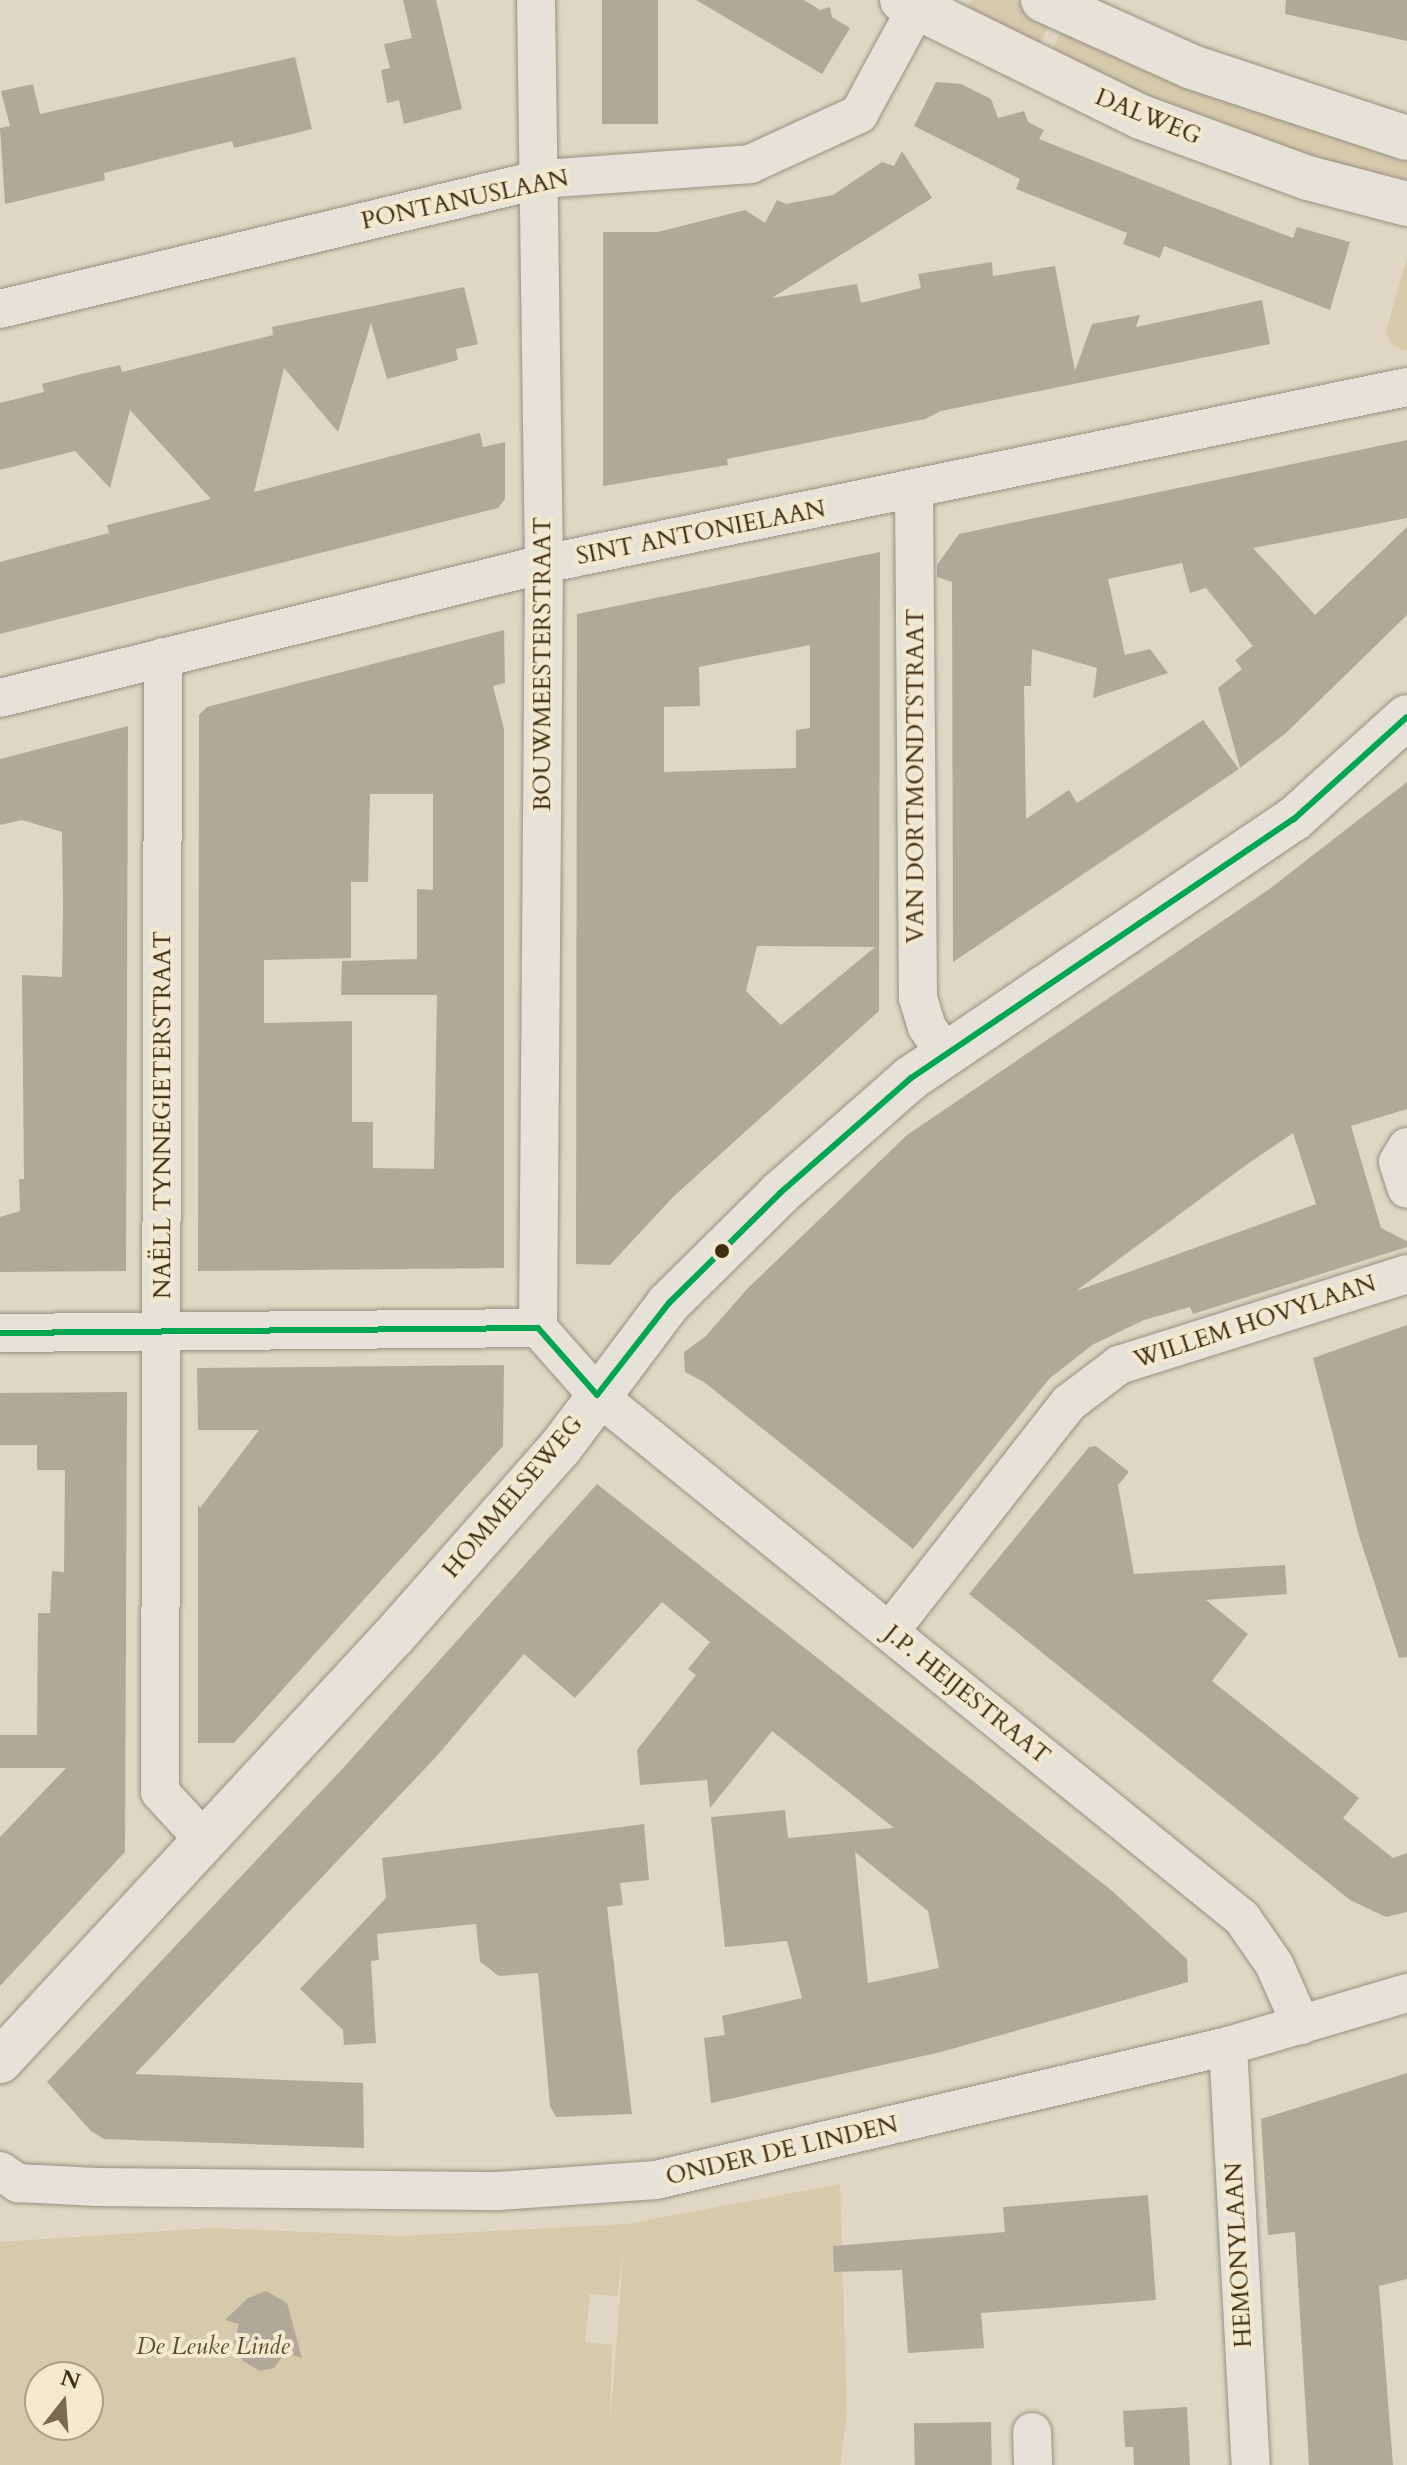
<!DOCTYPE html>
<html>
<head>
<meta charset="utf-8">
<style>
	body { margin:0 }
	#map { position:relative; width:1407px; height:2465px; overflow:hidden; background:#dfd7c3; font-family:Cardo,serif }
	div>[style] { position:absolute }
	.green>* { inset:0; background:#d6caad }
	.building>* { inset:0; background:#b0a99a; transform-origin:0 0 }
	.roads { filter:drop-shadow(0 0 2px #979082) drop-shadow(0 0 2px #979082) }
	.minor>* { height:38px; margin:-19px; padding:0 19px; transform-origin:19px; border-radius:19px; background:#e6e2d7 }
	.tertiary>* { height:44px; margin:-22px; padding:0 22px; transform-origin:22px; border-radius:22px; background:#e6e2d7 }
	.bus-1>* { height:6px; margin:-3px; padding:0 3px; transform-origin:3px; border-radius:3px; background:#00a651 }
	.dots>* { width:22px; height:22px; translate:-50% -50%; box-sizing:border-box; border:4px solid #f2e9d0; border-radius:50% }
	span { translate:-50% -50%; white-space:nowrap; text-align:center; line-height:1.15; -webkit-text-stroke:8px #f2e9d0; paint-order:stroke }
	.street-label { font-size:24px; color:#422f13 }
	.park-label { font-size:24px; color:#5e4c2e; font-style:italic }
	.north { position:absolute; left:24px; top:2361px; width:80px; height:80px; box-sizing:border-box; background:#f2e9d0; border:2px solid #ac9f84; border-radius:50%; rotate:17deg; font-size:22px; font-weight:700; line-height:32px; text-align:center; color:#422f13 }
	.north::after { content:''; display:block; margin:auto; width:28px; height:36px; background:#796a51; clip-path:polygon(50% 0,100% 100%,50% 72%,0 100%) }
</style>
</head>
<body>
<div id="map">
	<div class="green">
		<i style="clip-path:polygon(973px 0,1015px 0,1052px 19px,1037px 50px,965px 8px)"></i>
		<i style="clip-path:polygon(1064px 25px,1407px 150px,1407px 186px,1195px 119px,1049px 56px)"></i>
		<i style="clip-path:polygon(1407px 258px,1407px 350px,1402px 350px,1391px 343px,1386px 331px)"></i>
		<i style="clip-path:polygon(evenodd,840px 2184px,847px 2413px,840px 2465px,0 2465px,0 2242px,211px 2228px,399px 2236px,627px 2224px,840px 2184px,624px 2247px,610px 2425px,610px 2426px,612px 2345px,585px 2342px,590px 2294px,617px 2296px,624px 2247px,840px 2184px,40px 2377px,88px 2377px,88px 2425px,40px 2425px,40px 2377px)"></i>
	</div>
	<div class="building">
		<i style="clip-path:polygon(403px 0,436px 0,462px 109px,404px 124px,399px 100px,387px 103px,381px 70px,390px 68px,384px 44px,412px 38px)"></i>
		<i style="left:602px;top:0;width:56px;height:124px"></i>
		<i style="clip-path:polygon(696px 0,804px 0,820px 10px,830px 7px,832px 17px,850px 28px,822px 74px)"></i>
		<i style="clip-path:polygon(1286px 0,1407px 0,1407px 41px,1285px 14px)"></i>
		<i style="clip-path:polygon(295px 57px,312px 129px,234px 148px,232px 141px,195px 150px,104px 173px,105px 180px,5px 204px,0 128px,10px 126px,1px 91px,33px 84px,40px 114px)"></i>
		<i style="clip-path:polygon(936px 82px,961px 84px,991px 99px,998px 118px,1024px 111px,1028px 122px,1044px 130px,1039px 139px,1183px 196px,1293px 238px,1297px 227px,1350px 242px,1330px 310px,1164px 246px,1160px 258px,1123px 244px,1127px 233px,1016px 189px,1020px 179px,914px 126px)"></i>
		<i style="clip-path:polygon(902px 151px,932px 198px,772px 298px,857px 284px,861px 303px,921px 288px,918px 274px,992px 262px,993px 276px,1055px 266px,1075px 371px,1092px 324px,1140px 315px,1136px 327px,1262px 300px,1270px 344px,941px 411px,925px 419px,727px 459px,728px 465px,603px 486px,603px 232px,658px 232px,745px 210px,765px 223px,777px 200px,786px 204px,833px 195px,882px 162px,894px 166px)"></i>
		<i style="clip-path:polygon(464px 287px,478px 344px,456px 349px,458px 360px,387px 379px,371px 323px,338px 432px,284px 368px,254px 492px,480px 433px,483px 447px,505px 442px,505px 499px,498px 508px,0 634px,0 562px,109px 533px,107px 525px,211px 499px,130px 410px,110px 488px,75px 451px,0 470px,0 403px,44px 392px,42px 384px,81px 374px,120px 365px,122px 372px,273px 335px,272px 327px)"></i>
		<i style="clip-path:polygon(1407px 440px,1407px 518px,1253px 548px,1315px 615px,1407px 527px,1407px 615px,1286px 733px,1240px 768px,1218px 688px,1242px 669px,1235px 660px,1253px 646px,1206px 588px,1190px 593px,1182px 563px,1108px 579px,1125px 655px,1150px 649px,1168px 673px,1093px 698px,1097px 668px,1032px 649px,1031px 686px,1024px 686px,1026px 819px,1069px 790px,1077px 803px,1203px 720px,1239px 769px,953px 962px,952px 582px,937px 577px,937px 565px,959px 534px)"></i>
		<i style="clip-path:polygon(evenodd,880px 552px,879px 1011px,673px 1197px,610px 1265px,576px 1264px,577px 614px,880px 552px,810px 645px,810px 728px,796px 730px,796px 768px,664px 772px,664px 707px,700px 706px,699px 667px,810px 645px,880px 552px,757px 946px,875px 947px,781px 1025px,746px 991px,757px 946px)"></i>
		<i style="clip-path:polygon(evenodd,504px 630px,505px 683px,493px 686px,504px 729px,504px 1268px,198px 1271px,199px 715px,207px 707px,504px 630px,370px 794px,433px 794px,433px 890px,417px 889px,417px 959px,342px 961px,341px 995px,437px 995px,434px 1169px,373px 1168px,373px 1122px,352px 1122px,352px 1021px,264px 1023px,264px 960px,351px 958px,351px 882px,368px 882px,370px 794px)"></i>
		<i style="clip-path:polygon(128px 726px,126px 1271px,0 1272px,0 1217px,20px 1211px,19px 1179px,24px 1179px,22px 975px,62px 977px,63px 907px,62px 832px,22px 820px,0 825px,0 759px)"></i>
		<i style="clip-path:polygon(evenodd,1407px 782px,1407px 1109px,1351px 1126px,1381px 1228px,1407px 1241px,1407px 1247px,1193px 1314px,1190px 1307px,1144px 1320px,1092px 1345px,1049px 1379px,913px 1549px,704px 1382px,685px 1372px,684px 1352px,705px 1337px,747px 1289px,907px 1135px,1268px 890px,1407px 782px,1293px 1133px,1316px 1204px,1076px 1291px,1246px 1165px,1293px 1133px)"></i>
		<i style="clip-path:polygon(1407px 1325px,1407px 1657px,1399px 1658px,1359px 1536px,1313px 1358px)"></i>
		<i style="clip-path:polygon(504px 1365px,503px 1446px,234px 1743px,198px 1743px,198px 1504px,200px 1508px,259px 1430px,198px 1430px,197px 1368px)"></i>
		<i style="clip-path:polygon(127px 1392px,125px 1852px,0 1986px,0 1837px,66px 1768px,0 1768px,0 1735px,37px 1735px,38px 1613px,50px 1613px,52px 1571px,64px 1572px,65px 1470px,37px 1470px,37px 1445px,0 1445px,0 1393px)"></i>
		<i style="clip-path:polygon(1096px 1446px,1129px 1472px,1118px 1485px,1134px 1574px,1285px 1565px,1287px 1594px,1206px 1600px,1248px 1634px,1212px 1681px,1359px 1798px,1343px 1818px,1393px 1858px,1407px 1853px,1407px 1912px,1386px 1917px,1350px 1900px,969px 1594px,1089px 1447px)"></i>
		<i style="clip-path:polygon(evenodd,597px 1484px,1111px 1890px,1187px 1959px,1188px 1982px,941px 2052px,711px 2103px,704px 2038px,725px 2035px,722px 2016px,802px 1998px,787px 1941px,725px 1947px,711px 1817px,785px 1810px,788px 1838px,894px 1828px,772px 1731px,710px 1808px,707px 1780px,640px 1785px,637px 1750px,696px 1675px,688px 1669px,710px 1642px,662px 1602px,575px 1698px,524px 1654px,435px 1758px,135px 2074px,363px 2083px,364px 2148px,104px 2139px,91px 2131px,47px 2082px,345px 1766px,597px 1484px,855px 1852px,928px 1911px,939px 1968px,868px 1983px,855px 1852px)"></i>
		<i style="clip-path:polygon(644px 1824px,649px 1880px,620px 1883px,623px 1905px,607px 1907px,632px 2114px,556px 2117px,550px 2106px,538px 1973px,499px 1976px,480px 1962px,476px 1924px,377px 1934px,379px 1960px,371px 1961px,376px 2043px,344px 2045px,343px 2030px,300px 1989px,386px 1898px,382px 1858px)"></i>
		<i style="clip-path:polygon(1407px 2073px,1407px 2279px,1379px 2286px,1393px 2465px,1309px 2465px,1295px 2232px,1268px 2235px,1261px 2119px)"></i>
		<i style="clip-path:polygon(1148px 2195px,1156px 2300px,981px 2313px,984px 2348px,908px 2353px,902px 2270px,834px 2272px,833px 2246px,1005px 2232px,1003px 2207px)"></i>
		<i style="clip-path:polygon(266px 2291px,287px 2303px,302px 2358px,285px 2353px,274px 2368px,260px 2371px,243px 2361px,234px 2343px,239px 2324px,225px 2320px,248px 2298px)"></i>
		<i style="clip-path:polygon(1187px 2407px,1190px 2465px,1134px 2465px,1133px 2447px,1125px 2447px,1123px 2411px)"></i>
		<i style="left:991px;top:2422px;width:43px;height:77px;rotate:89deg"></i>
	</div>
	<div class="roads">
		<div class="minor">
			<i style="left:536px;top:0;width:564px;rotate:89.19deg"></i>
			<i style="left:544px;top:564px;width:764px;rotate:90.45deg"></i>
			<i style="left:0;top:309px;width:557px;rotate:-13.49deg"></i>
			<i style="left:542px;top:179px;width:209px;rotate:-4.1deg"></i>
			<i style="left:750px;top:164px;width:120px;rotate:-24.6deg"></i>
			<i style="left:859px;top:114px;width:119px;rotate:-61.5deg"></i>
			<i style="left:914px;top:490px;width:508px;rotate:89.55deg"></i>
			<i style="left:918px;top:998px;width:30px;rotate:73deg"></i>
			<i style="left:927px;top:1027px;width:34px;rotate:56deg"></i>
			<i style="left:163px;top:657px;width:1135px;rotate:90.15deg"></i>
			<i style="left:160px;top:1792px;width:68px;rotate:47.4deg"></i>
			<i style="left:0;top:698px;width:560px;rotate:-13.84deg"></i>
			<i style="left:544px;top:564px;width:881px;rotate:-11.59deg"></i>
			<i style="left:1407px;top:1147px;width:17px;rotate:121deg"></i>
			<i style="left:1398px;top:1162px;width:28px;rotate:72deg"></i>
			<i style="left:0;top:1333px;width:538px;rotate:-0.53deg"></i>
			<i style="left:538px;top:1328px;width:89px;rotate:48.6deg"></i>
			<i style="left:597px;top:1395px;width:830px;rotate:39.04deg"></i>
			<i style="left:1242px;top:1918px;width:56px;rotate:55.2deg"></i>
			<i style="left:1274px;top:1964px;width:67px;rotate:66.1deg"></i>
			<i style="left:890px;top:1631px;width:290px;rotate:-51.9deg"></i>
			<i style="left:1069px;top:1403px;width:63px;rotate:-37.2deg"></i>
			<i style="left:1119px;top:1365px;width:302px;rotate:-17.5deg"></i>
			<i style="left:1228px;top:2046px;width:420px;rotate:86.9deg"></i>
			<i style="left:0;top:2171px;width:22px;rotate:34deg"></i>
			<i style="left:18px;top:2183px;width:79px;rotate:2.9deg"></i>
			<i style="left:97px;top:2187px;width:401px;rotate:0.6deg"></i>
			<i style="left:498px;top:2191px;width:158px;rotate:-4deg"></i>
			<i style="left:656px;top:2180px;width:587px;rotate:-13.18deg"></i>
			<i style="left:1228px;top:2046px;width:187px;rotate:-16.5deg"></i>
			<i style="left:1032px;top:2432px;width:33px;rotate:88deg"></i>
		</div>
		<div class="tertiary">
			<i style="left:902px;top:0;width:266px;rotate:26.1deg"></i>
			<i style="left:1141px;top:117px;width:178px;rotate:20.1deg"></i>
			<i style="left:1308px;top:178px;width:102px;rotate:14.7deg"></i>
			<i style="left:1043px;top:0;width:163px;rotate:24.2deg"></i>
			<i style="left:1192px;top:67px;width:226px;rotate:18.3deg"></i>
			<i style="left:0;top:2061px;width:580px;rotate:-47.17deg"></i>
			<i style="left:394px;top:1636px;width:251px;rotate:-48.6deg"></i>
			<i style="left:560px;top:1448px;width:181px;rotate:-53.1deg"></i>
			<i style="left:669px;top:1303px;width:156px;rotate:-44.7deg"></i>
			<i style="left:780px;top:1193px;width:174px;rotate:-41.3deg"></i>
			<i style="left:911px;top:1078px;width:462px;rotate:-34.1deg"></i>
			<i style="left:1294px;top:819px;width:152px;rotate:-42.1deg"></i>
		</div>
	</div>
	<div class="bus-1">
		<i style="left:0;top:1333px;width:538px;rotate:-0.53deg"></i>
		<i style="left:538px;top:1328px;width:89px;rotate:48.6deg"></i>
		<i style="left:597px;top:1395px;width:117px;rotate:-52deg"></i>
		<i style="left:669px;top:1303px;width:156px;rotate:-44.7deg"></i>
		<i style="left:780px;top:1193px;width:174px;rotate:-41.3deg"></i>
		<i style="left:911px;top:1078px;width:462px;rotate:-34.1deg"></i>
		<i style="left:1294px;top:819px;width:152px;rotate:-42.1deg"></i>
	</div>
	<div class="dots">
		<i style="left:722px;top:1251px;background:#422f13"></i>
	</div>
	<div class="street-label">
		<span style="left:1148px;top:117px;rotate:22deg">DALWEG</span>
		<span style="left:465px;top:200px;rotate:-12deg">PONTANUSLAAN</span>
		<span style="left:701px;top:533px;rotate:-11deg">SINT ANTONIELAAN</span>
		<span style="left:543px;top:664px;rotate:-90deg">BOUWMEESTERSTRAAT</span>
		<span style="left:916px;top:776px;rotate:-90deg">VAN DORTMONDTSTRAAT</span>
		<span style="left:163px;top:1115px;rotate:-90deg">NAËLL TYNNEGIETERSTRAAT</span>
		<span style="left:1255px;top:1322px;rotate:-18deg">WILLEM HOVYLAAN</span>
		<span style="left:513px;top:1497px;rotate:-50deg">HOMMELSEWEG</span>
		<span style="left:967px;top:1695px;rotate:39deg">J.P. HEIJESTRAAT</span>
		<span style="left:782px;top:2151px;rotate:-13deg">ONDER DE LINDEN</span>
		<span style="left:1239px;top:2255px;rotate:-93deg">HEMONYLAAN</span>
	</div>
	<div class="park-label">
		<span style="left:213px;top:2347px">De Leuke Linde</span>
	</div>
	<div class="north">N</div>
</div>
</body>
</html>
